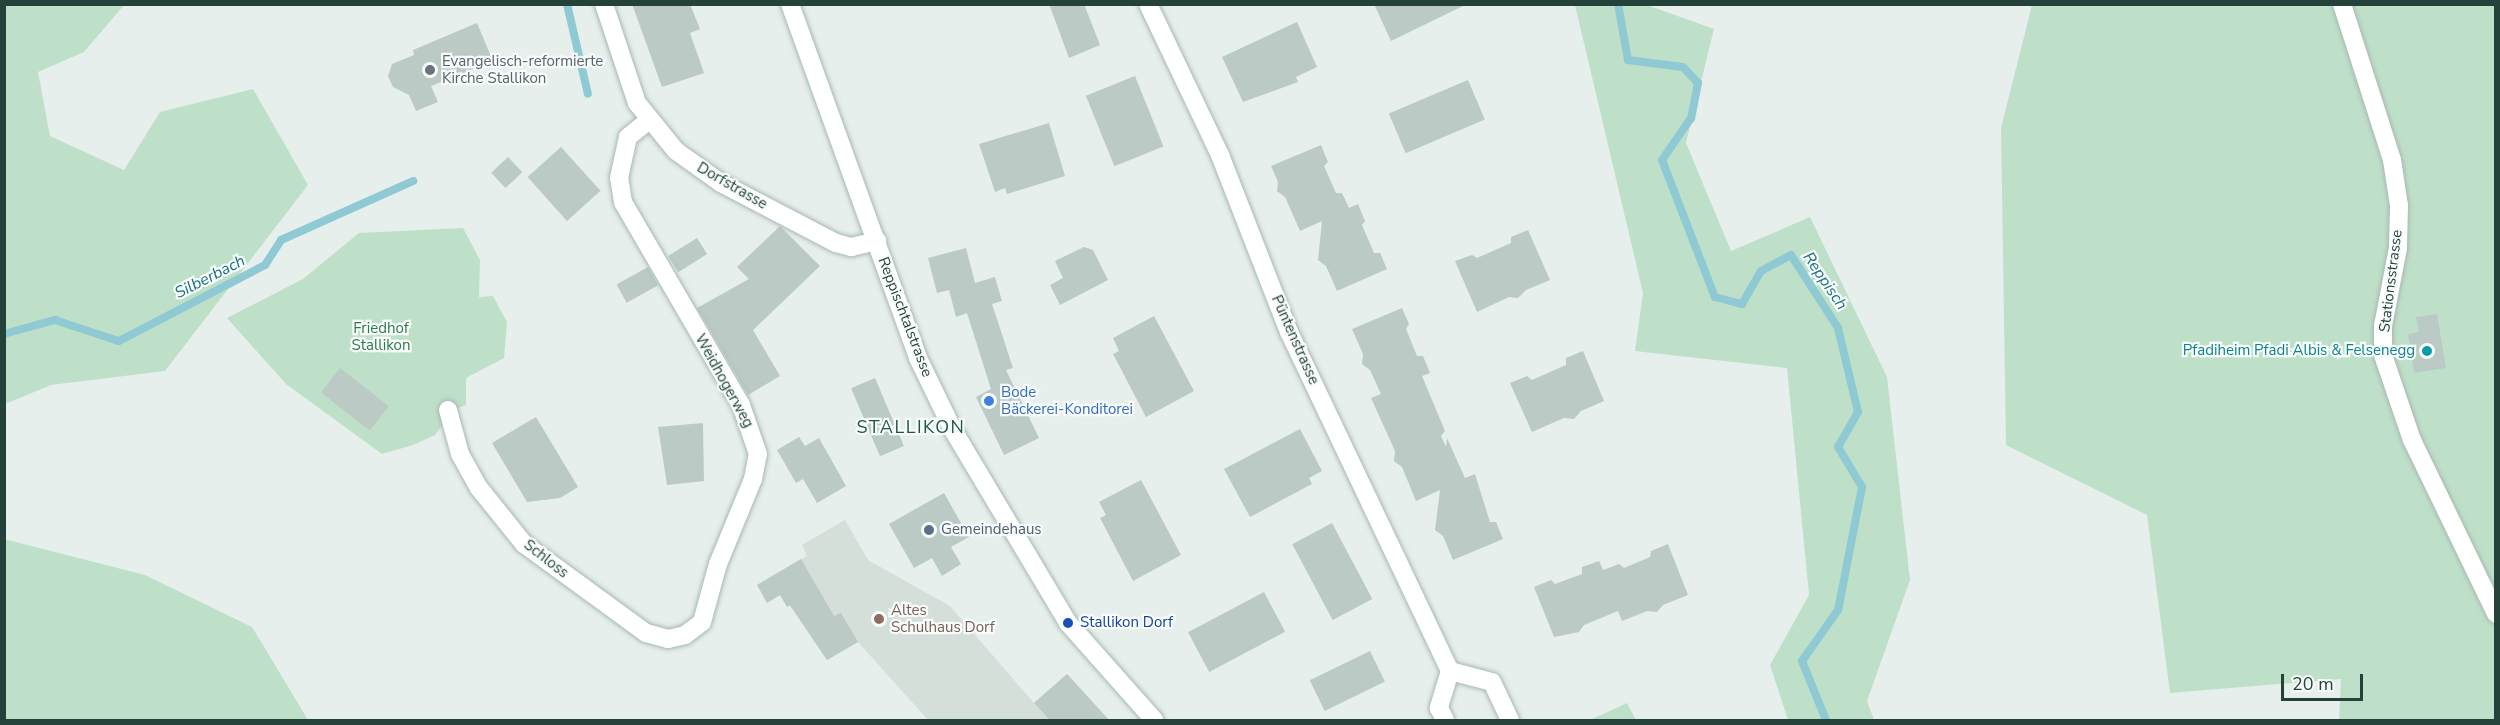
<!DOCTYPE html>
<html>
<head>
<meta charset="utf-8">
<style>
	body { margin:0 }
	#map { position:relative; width:2500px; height:725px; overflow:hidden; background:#e6efeb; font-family:"Nunito Sans",sans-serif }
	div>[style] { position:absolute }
	.built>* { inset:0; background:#d4dfda }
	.green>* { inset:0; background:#bfe0c8 }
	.stream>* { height:8px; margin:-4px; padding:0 4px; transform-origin:4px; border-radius:4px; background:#8ec9d4 }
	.building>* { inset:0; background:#bbcac4; transform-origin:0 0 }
	.roads { filter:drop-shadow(0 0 2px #a8b8b2) drop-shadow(0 0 2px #a8b8b2) }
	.street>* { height:18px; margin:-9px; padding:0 9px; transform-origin:9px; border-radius:9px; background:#fff }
	.secondary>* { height:18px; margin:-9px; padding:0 9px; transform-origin:9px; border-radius:9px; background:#fff }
	.dots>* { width:16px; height:16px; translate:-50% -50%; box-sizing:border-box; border:3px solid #f7fbf9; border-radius:50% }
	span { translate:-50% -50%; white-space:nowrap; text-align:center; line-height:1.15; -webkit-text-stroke:4.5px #f7fbf9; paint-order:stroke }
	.worship-label { font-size:15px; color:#5b616d }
	.left { translate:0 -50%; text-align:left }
	.street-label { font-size:15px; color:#24423a }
	.park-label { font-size:15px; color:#2d7a4b }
	.culture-label { font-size:15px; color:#0d838f }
	.right { translate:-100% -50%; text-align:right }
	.shop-label { font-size:15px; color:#366cbe }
	.service-label { font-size:15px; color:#4e5e75 }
	.education-label { font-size:15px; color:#785e54 }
	.transit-label { font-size:15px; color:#164399 }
	.water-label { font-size:16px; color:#1c6f80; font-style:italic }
	.quarter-label { font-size:18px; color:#1f5548; letter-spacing:1.5px }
	.frame { position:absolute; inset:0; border:6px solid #24423a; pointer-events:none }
	.scale { position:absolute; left:2281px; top:674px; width:82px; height:27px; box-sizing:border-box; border:3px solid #24423a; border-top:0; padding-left:8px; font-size:18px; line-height:21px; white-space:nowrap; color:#24423a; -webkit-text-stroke:4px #f7fbf9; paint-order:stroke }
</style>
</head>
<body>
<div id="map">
	<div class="built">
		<i style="clip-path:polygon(845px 520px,868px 560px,950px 606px,1034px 703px,1067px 674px,1109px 720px,928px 720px,858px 642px,827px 660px,770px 577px,807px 556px,802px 545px)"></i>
	</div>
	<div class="green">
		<i style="clip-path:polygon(5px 4px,124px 5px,84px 52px,38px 72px,50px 136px,124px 170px,160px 112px,253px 89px,308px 185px,165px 371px,51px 385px,5px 404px)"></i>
		<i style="clip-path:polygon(1575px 5px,1647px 5px,1714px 29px,1686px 143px,1731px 251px,1810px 217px,1887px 377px,1910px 580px,1867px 701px,1874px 720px,1788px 720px,1770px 665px,1809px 595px,1787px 368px,1635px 351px,1643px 293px)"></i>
		<i style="clip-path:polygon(2032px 5px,2495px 5px,2495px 720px,2339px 720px,2341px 679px,2170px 693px,2147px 515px,2006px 445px,2001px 128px)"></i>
		<i style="clip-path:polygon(463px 228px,480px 260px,479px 297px,493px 296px,507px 322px,504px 358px,466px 378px,466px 405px,453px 410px,435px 435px,413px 445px,382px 454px,286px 384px,227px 318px,303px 279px,359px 233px)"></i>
		<i style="clip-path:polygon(4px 539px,145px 575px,252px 627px,308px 720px,5px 720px)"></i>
		<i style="clip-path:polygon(1627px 703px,1636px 720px,1590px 720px)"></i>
	</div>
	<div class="stream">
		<i style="left:567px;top:4px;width:92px;rotate:76.9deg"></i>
		<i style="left:1618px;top:4px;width:57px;rotate:79.9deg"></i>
		<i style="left:1628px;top:60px;width:55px;rotate:7.3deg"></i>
		<i style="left:1683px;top:67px;width:22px;rotate:47deg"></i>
		<i style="left:1698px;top:83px;width:36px;rotate:101deg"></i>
		<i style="left:1691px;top:118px;width:51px;rotate:124.6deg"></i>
		<i style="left:1662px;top:160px;width:147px;rotate:68.9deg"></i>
		<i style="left:1715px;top:297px;width:28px;rotate:15deg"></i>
		<i style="left:1742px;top:304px;width:38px;rotate:-60deg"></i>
		<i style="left:1761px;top:271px;width:34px;rotate:-28deg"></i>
		<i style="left:1791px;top:255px;width:87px;rotate:57.2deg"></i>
		<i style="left:1838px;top:328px;width:86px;rotate:76.6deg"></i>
		<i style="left:1858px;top:412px;width:40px;rotate:119.7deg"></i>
		<i style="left:1838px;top:447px;width:47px;rotate:59deg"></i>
		<i style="left:1862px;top:487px;width:125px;rotate:101deg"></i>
		<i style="left:1838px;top:610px;width:62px;rotate:125.2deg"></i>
		<i style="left:1802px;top:661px;width:64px;rotate:67.9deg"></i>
		<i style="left:4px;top:334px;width:53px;rotate:-15.4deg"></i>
		<i style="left:55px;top:320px;width:67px;rotate:18.2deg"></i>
		<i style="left:119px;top:341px;width:165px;rotate:-27.5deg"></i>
		<i style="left:265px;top:265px;width:30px;rotate:-57deg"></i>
		<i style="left:281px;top:240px;width:145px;rotate:-24.1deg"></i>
	</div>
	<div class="building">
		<i style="clip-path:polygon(632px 4px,690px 4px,700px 29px,690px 33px,704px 73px,662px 87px)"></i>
		<i style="clip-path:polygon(1049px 4px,1084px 4px,1100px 45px,1069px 58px)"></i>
		<i style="clip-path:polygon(1374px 4px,1467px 4px,1391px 41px)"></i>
		<i style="clip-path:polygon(1297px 22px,1317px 67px,1296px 77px,1298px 82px,1243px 102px,1222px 57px)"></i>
		<i style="clip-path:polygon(477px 23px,493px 61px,431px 86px,438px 102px,416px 111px,409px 95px,393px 87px,388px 76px,392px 64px,414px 55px,413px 50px)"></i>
		<i style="left:1135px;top:76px;width:76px;height:53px;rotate:68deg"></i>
		<i style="left:1468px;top:80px;width:43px;height:86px;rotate:67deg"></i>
		<i style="clip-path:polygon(1049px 123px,1065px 176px,1007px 194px,1005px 188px,995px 192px,979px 144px)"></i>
		<i style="clip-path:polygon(1321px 145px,1328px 162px,1324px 166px,1336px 193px,1342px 193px,1349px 208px,1358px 204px,1365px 221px,1362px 225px,1374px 253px,1380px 253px,1387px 269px,1337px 291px,1326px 266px,1318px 260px,1322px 221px,1300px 231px,1285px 197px,1277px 191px,1278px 182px,1271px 166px)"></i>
		<i style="left:561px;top:147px;width:59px;height:45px;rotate:48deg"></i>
		<i style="left:508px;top:157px;width:21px;height:23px;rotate:47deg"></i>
		<i style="clip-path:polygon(780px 226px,820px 266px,753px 330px,780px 376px,748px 395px,697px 308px,749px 279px,737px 267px)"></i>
		<i style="clip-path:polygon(1528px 230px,1550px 280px,1526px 290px,1518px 298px,1509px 297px,1477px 312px,1455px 261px,1472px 255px,1477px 258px,1511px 243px,1511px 237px)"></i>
		<i style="left:697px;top:238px;width:19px;height:34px;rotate:58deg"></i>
		<i style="clip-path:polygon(1084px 247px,1093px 250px,1108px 280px,1060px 305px,1050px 285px,1063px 278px,1055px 261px)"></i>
		<i style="clip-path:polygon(966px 248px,975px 283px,995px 277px,1002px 301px,992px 304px,1013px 368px,1006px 370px,1039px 438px,1004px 455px,976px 397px,991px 389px,967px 313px,956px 317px,949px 290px,937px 293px,928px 258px)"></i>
		<i style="left:648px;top:267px;width:21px;height:36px;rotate:61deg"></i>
		<i style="clip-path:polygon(1402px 308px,1409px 324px,1406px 329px,1417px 356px,1423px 356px,1430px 373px,1422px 376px,1445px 431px,1441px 436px,1446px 447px,1447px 438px,1465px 478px,1475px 474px,1490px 522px,1496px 522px,1503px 539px,1453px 560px,1443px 536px,1435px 530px,1440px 490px,1416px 501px,1402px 467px,1394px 461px,1395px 451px,1371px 398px,1381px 394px,1370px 370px,1362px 364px,1363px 354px,1352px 329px)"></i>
		<i style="clip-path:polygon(2437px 314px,2446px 368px,2414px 373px,2408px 334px,2419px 332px,2416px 317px)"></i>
		<i style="clip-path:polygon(1154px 316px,1194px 391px,1146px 417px,1113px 354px,1119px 351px,1113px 338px)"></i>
		<i style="clip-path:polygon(1583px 351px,1604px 401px,1581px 411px,1574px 419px,1564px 418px,1532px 432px,1510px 383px,1527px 376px,1532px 380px,1566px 365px,1566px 358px)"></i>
		<i style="left:340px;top:368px;width:62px;height:31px;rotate:38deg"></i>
		<i style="left:875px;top:378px;width:74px;height:26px;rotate:67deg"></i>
		<i style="clip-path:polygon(536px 417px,578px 487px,560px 498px,527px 502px,492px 443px)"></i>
		<i style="clip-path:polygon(703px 423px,704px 481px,667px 485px,658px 427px)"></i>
		<i style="clip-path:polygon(1300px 429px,1322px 471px,1309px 478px,1312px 484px,1250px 517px,1224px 469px)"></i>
		<i style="clip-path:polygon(799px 437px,805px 446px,819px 438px,846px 486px,817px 503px,803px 479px,796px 483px,777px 450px)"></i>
		<i style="clip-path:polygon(1141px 480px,1181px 555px,1133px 581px,1100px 518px,1106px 515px,1099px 502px)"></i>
		<i style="clip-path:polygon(944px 493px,969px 537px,951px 547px,961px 564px,942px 576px,932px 558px,914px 568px,889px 524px)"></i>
		<i style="left:1332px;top:523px;width:86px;height:45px;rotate:62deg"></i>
		<i style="clip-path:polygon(1668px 544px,1688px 595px,1663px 605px,1657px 612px,1647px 611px,1622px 621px,1618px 611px,1584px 625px,1579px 632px,1554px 637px,1534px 587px,1551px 580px,1555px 584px,1582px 574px,1582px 567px,1599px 561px,1603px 570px,1619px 564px,1624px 568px,1650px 557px,1651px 551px)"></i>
		<i style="clip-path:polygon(801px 559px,834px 616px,841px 613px,858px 642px,827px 660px,790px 605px,787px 607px,780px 595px,767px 603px,757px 585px)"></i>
		<i style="left:1264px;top:592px;width:45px;height:86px;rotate:62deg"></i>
		<i style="left:1370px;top:651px;width:34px;height:67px;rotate:64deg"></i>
		<i style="clip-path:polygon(1067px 674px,1109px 720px,1050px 720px,1034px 703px)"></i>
	</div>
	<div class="roads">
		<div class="street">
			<i style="left:604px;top:4px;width:104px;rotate:71.6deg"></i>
			<i style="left:637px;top:103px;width:62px;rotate:50.9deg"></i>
			<i style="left:676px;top:151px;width:55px;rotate:35.4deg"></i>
			<i style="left:721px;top:183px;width:130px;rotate:27.6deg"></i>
			<i style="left:836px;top:243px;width:16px;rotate:15deg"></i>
			<i style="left:851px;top:247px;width:27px;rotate:-13deg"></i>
			<i style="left:1148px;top:4px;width:167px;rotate:64.5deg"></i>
			<i style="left:1220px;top:155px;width:190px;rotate:68.7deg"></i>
			<i style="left:1289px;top:332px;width:375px;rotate:64.6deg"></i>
			<i style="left:1450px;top:671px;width:39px;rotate:107deg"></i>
			<i style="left:1439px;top:708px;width:13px;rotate:63deg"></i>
			<i style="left:448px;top:410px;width:46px;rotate:74.7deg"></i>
			<i style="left:460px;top:454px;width:39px;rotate:61deg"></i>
			<i style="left:479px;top:488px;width:72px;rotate:51.2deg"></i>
			<i style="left:524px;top:544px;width:151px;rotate:36.1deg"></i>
			<i style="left:646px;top:633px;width:23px;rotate:15deg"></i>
			<i style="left:668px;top:639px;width:17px;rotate:-13deg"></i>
			<i style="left:685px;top:635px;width:21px;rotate:-37deg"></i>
			<i style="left:702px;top:622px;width:60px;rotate:-74.6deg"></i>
			<i style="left:718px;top:564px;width:92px;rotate:-67.6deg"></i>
			<i style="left:753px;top:479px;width:25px;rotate:-79deg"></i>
			<i style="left:758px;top:454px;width:52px;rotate:-109.1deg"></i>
			<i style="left:741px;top:405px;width:235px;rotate:-120.2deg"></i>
			<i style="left:623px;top:202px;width:24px;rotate:-99deg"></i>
			<i style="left:619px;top:178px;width:42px;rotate:-77.6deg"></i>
			<i style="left:628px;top:137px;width:26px;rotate:-39deg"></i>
			<i style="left:1450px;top:671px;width:43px;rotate:14.7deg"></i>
			<i style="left:1492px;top:682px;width:42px;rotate:64.7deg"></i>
		</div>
		<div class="secondary">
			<i style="left:790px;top:4px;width:376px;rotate:70.1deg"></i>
			<i style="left:918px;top:358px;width:80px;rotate:64.1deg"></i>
			<i style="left:953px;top:430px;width:225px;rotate:59.2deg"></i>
			<i style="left:1068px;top:623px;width:130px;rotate:48.4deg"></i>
			<i style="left:2342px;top:4px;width:164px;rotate:72.2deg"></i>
			<i style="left:2392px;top:160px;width:47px;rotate:81.3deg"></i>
			<i style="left:2399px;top:206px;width:42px;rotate:91.4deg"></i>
			<i style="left:2398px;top:248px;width:79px;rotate:100.9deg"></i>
			<i style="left:2383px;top:326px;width:29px;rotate:90deg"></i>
			<i style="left:2383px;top:355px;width:90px;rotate:71.2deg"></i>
			<i style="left:2412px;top:440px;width:193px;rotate:64.2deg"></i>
		</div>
	</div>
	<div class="dots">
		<i style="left:430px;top:70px;background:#6b7280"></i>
		<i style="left:2427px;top:351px;background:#0f9aa8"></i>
		<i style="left:989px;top:401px;background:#3f7fe0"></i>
		<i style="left:929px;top:530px;background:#5c6f8a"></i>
		<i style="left:879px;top:619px;background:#8d6e63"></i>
		<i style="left:1068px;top:623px;background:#1a4fb4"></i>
	</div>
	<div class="worship-label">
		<span class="left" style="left:442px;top:70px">Evangelisch-reformierte<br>Kirche Stallikon</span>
	</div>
	<div class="street-label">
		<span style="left:732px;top:186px;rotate:30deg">Dorfstrasse</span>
		<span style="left:2391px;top:281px;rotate:-83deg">Stationsstrasse</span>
		<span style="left:905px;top:317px;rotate:69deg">Reppischtalstrasse</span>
		<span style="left:1295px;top:340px;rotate:66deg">Püntenstrasse</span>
		<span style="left:724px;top:381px;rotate:61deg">Weidhogerweg</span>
		<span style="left:546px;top:559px;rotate:38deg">Schloss</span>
	</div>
	<div class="park-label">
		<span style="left:381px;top:337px">Friedhof<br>Stallikon</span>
	</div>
	<div class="culture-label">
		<span class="right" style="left:2415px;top:351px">Pfadiheim Pfadi Albis &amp; Felsenegg</span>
	</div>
	<div class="shop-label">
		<span class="left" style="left:1001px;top:401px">Bode<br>Bäckerei-Konditorei</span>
	</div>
	<div class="service-label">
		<span class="left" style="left:941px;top:530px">Gemeindehaus</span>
	</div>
	<div class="education-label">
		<span class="left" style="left:891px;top:619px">Altes<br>Schulhaus Dorf</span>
	</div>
	<div class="transit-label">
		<span class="left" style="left:1080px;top:623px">Stallikon Dorf</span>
	</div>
	<div class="water-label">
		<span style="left:210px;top:277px;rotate:-27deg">Silberbach</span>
		<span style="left:1825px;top:281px;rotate:56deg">Reppisch</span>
	</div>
	<div class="quarter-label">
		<span style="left:911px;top:427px">STALLIKON</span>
	</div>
	<div class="frame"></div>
	<div class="scale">20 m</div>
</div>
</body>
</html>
